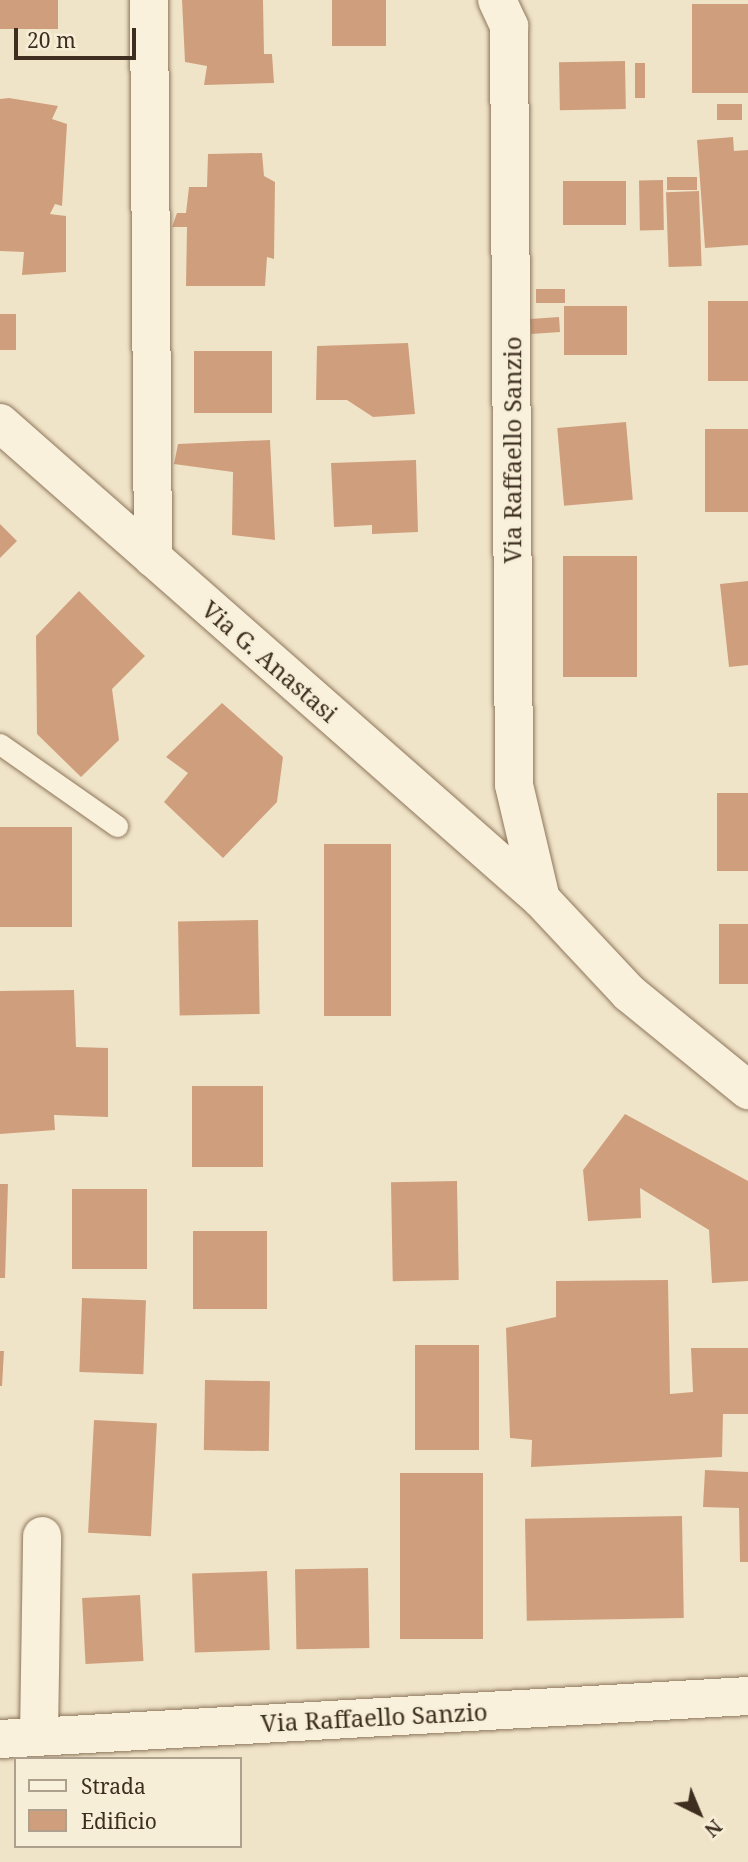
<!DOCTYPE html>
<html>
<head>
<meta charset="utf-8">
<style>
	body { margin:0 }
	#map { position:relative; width:748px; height:1862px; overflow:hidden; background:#f0e4c8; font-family:"Noto Serif",serif }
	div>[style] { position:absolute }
	.building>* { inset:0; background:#cf9f7d; transform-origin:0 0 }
	.roads { filter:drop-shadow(0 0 2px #8d765c) drop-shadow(0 0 2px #8d765c) }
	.service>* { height:21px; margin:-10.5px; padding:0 10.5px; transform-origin:10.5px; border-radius:10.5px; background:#faf1dc }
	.minor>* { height:38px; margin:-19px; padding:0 19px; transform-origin:19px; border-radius:19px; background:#faf1dc }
	.secondary>* { height:38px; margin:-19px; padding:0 19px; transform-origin:19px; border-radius:19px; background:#faf1dc }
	span { translate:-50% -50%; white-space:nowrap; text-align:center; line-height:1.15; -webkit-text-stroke:5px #f7eed8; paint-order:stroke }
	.street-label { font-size:24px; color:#3d2e20 }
	.legend { position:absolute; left:14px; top:1757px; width:228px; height:91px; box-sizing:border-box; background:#f7eed8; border:2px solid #ada18e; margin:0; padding:9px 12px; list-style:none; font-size:21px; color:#3d2e20 }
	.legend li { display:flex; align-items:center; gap:14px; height:35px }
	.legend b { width:35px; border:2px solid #ada18e }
	.north { position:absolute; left:664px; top:1778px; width:70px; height:70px; -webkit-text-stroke:5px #f7eed8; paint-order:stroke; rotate:137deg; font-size:19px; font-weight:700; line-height:28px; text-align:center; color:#3d2e20 }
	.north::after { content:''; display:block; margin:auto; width:24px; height:32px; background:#3d2e20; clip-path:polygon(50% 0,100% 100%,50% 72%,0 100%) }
	.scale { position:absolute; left:14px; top:28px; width:122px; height:32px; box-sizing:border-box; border:4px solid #3d2e20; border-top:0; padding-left:9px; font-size:21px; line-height:24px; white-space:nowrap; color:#3d2e20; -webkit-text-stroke:5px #f7eed8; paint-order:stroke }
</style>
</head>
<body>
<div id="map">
	<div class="building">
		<i style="left:0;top:0;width:58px;height:29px"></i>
		<i style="clip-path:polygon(182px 0,263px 0,264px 54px,272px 54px,274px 83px,204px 85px,207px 66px,185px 62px)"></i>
		<i style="left:332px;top:0;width:54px;height:46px"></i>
		<i style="left:692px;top:4px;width:56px;height:89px"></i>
		<i style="left:625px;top:61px;width:48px;height:66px;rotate:89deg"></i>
		<i style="left:635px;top:63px;width:10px;height:35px"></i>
		<i style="clip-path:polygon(9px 98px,58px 106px,52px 119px,67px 124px,62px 206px,55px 204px,50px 214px,66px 216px,66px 272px,22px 275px,24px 252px,0 251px,0 99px)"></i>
		<i style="left:717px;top:104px;width:25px;height:16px"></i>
		<i style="clip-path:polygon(733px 137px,734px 151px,748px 150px,748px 245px,705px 248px,697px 140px)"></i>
		<i style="clip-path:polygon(262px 153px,264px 176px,275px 182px,274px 259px,267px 257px,265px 286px,186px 286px,187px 227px,172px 227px,177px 213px,186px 213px,189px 187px,207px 187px,208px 154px)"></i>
		<i style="left:667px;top:177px;width:30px;height:13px"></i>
		<i style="left:663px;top:180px;width:50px;height:24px;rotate:89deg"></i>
		<i style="left:626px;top:181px;width:44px;height:63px;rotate:90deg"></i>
		<i style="left:699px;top:191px;width:75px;height:33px;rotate:88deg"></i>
		<i style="left:565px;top:289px;width:14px;height:29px;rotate:90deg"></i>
		<i style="left:708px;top:301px;width:40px;height:80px"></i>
		<i style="left:627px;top:306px;width:49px;height:63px;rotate:90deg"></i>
		<i style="left:0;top:314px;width:16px;height:36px"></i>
		<i style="left:559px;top:317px;width:15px;height:29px;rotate:86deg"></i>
		<i style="clip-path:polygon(408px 343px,415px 414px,373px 417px,347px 400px,316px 400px,317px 346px)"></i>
		<i style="left:272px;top:351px;width:62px;height:78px;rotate:90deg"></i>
		<i style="left:626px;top:422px;width:78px;height:69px;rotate:85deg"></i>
		<i style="left:705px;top:429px;width:43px;height:83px"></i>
		<i style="clip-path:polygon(270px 440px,275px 540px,232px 535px,233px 472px,174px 464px,178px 444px)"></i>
		<i style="clip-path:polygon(416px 460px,418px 532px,372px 534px,372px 525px,334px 527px,331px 463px)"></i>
		<i style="clip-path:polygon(0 524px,17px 541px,0 558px)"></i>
		<i style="left:637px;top:556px;width:121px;height:74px;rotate:90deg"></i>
		<i style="clip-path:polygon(748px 581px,748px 665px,729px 667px,720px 584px)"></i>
		<i style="clip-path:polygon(79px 591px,145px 656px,112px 689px,119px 740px,81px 777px,37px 734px,36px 636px)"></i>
		<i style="clip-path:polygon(222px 703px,283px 757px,277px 802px,223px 858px,164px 802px,188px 773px,166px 757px)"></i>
		<i style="left:748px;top:793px;width:78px;height:31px;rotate:90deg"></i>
		<i style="left:0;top:827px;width:72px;height:100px"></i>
		<i style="left:391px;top:844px;width:172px;height:67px;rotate:90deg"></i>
		<i style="left:258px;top:920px;width:94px;height:80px;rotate:89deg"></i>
		<i style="left:719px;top:924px;width:29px;height:60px"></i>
		<i style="clip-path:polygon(74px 990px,76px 1047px,108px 1048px,108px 1117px,54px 1115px,55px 1130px,0 1134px,0 991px)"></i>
		<i style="left:192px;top:1086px;width:71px;height:81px"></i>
		<i style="clip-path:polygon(625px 1114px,748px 1181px,748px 1281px,712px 1283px,709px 1230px,640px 1188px,641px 1218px,588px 1221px,583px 1170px)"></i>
		<i style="left:457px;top:1181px;width:99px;height:66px;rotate:89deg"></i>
		<i style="clip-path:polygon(0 1184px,8px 1184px,5px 1278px,0 1278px)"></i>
		<i style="left:72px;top:1189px;width:75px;height:80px"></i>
		<i style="left:193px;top:1231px;width:74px;height:78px"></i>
		<i style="clip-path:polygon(668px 1280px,670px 1394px,693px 1392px,691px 1348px,748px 1348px,748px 1414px,723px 1414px,722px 1457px,531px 1467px,532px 1440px,510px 1438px,506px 1328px,556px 1317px,556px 1281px)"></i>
		<i style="left:82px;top:1298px;width:64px;height:74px;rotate:2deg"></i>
		<i style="left:415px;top:1345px;width:64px;height:105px"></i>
		<i style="clip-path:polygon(0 1351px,4px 1351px,2px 1386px,0 1386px)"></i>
		<i style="left:205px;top:1380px;width:65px;height:70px;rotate:1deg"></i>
		<i style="left:94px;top:1420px;width:63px;height:113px;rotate:3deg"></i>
		<i style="clip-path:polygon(705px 1470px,748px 1472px,748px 1562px,740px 1562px,739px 1508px,703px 1507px)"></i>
		<i style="left:483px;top:1473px;width:166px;height:83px;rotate:90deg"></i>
		<i style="left:682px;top:1516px;width:102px;height:157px;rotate:89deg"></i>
		<i style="left:368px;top:1568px;width:80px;height:73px;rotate:89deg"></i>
		<i style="left:267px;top:1571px;width:79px;height:75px;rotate:88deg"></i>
		<i style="left:140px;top:1595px;width:66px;height:58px;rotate:87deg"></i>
	</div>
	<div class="roads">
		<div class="service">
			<i style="left:0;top:744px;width:143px;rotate:35deg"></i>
		</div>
		<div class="minor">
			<i style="left:149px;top:0;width:558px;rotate:89.59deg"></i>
			<i style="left:497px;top:0;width:29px;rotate:65deg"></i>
			<i style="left:509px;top:26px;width:759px;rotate:89.62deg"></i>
			<i style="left:514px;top:785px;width:117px;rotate:76.7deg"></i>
			<i style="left:0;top:423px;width:721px;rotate:41.34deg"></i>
			<i style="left:541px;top:899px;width:129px;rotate:46.9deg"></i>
			<i style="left:629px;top:993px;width:154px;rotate:39.2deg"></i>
			<i style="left:39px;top:1736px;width:200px;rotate:-89.1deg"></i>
		</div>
		<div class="secondary">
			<i style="left:0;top:1739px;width:749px;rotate:-3.29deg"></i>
		</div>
	</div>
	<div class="street-label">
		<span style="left:512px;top:450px;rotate:-90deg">Via Raffaello Sanzio</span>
		<span style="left:270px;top:661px;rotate:41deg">Via G. Anastasi</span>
		<span style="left:374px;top:1717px;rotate:-3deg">Via Raffaello Sanzio</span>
	</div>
	<ul class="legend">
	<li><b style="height:9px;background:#faf1dc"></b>Strada</li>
	<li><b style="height:19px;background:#cf9f7d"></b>Edificio</li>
	</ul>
	<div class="north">N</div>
	<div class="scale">20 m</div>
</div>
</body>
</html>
